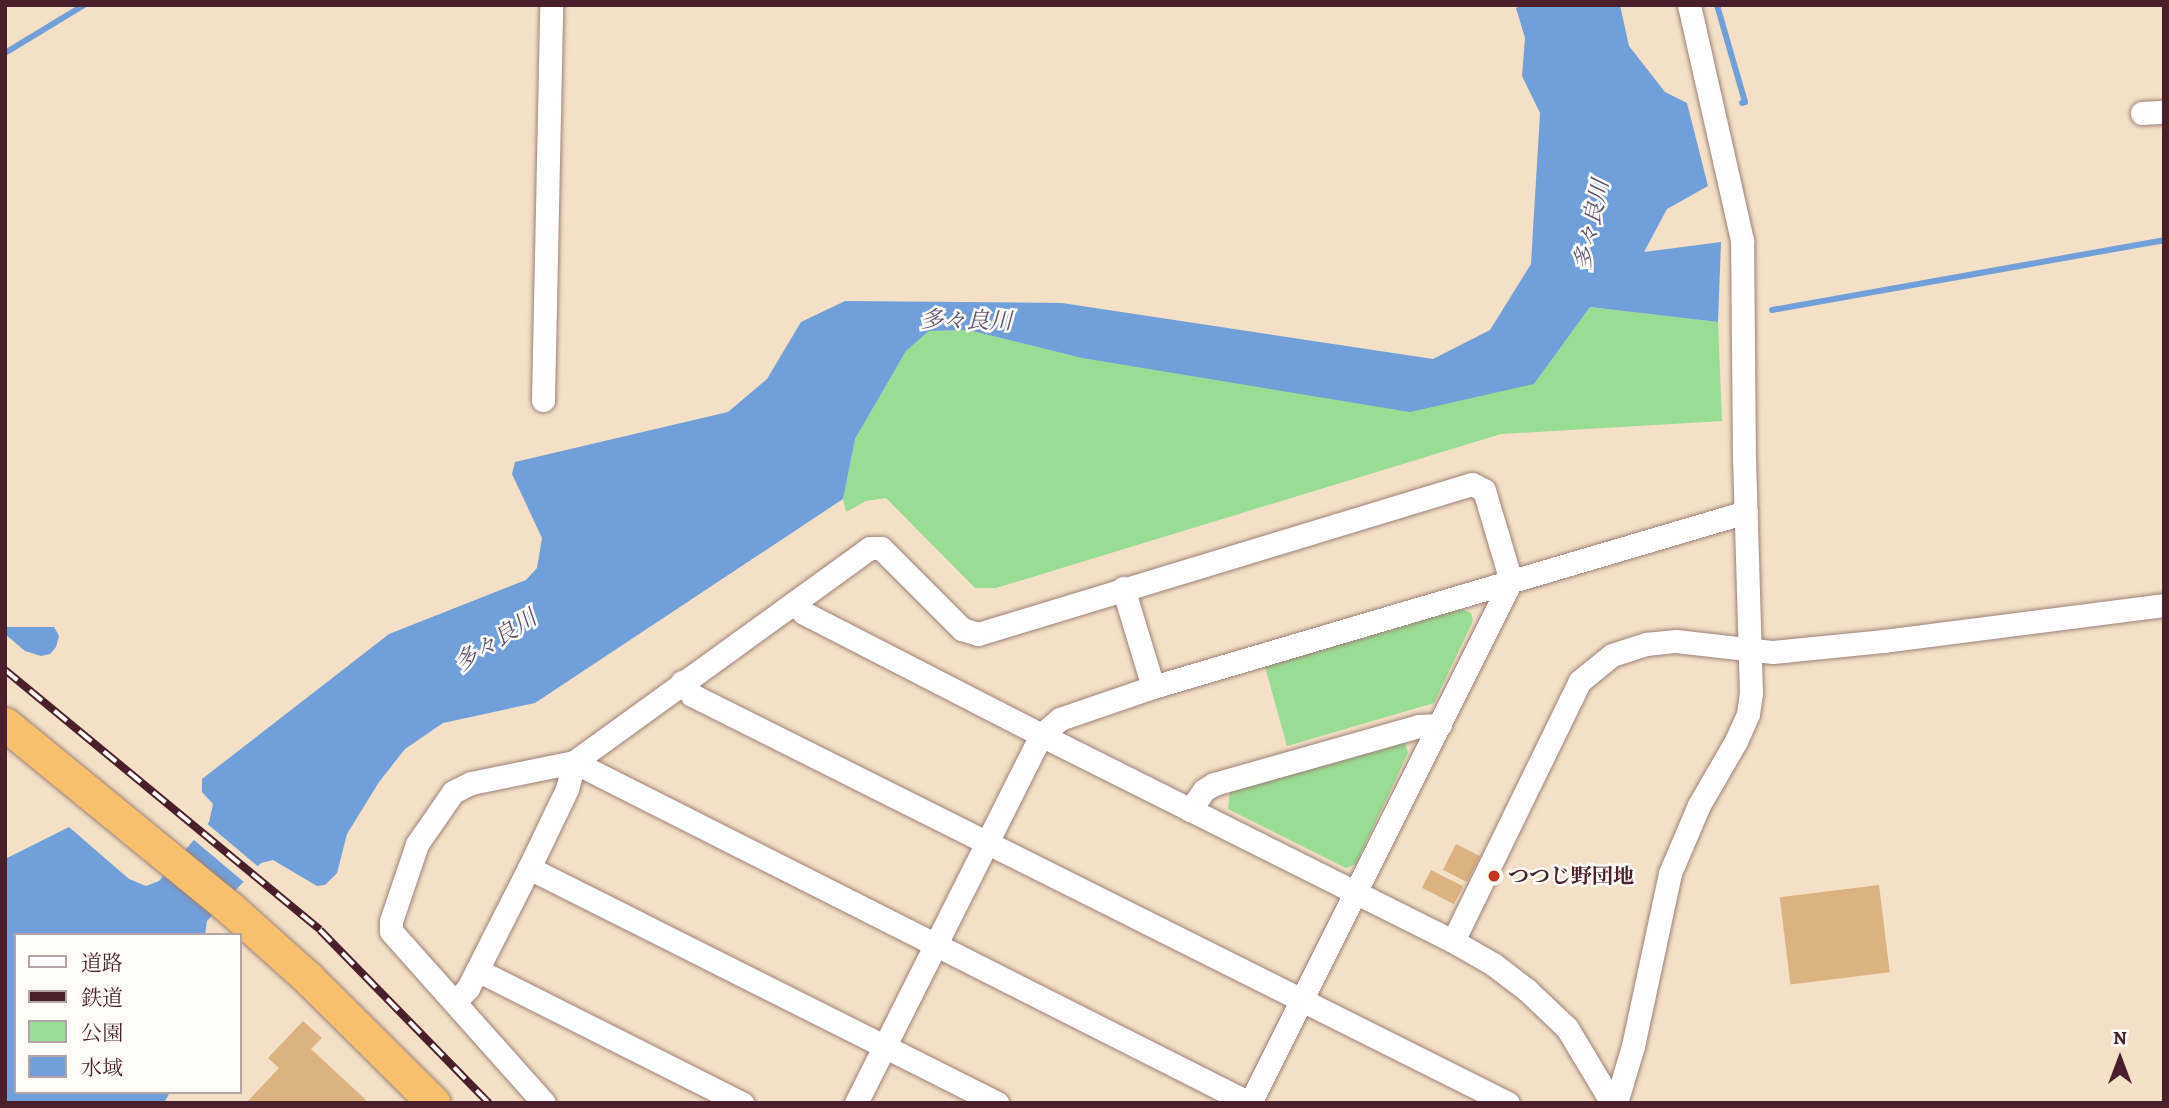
<!DOCTYPE html>
<html>
<head>
<meta charset="utf-8">
<style>
	body { margin:0 }
	#map { position:relative; width:2169px; height:1108px; overflow:hidden; background:#f3e0c6; font-family:Alegreya,"Noto Serif JP",serif }
	div>[style] { position:absolute }
	.green>* { inset:0; background:#99dc93 }
	.water>* { inset:0; background:#719fd9 }
	.pier>* { inset:0; background:#f3e0c6; transform-origin:0 0 }
	.stream>* { height:6px; margin:-3px; padding:0 3px; transform-origin:3px; border-radius:3px; background:#719fd9 }
	.building>* { inset:0; background:#dcb281; transform-origin:0 0 }
	.roads { filter:drop-shadow(0 0 2px #9e8078) drop-shadow(0 0 2px #9e8078) }
	.minor>* { height:23px; margin:-11.5px; padding:0 11.5px; transform-origin:11.5px; border-radius:11.5px; background:#fff }
	.highway>* { height:33px; margin:-16.5px; padding:0 16.5px; transform-origin:16.5px; border-radius:16.5px; background:#f7c06c }
	.rail>* { height:8px; margin-top:-4px; transform-origin:0; background:repeating-linear-gradient(90deg,#fdfcf7 0 16px,#4a1f2b 0 32px); box-sizing:border-box; border-block:2px solid #4a1f2b }
	.dots>* { width:19px; height:19px; translate:-50% -50%; box-sizing:border-box; border:4px solid #fdfcf7; border-radius:50% }
	span { translate:-50% -50%; white-space:nowrap; text-align:center; line-height:1.15; -webkit-text-stroke:5px #fdfcf7; paint-order:stroke }
	.poi-label { font-size:21px; color:#4a1f2b; font-weight:700 }
	.left { translate:0 -50%; text-align:left }
	.water-label { font-size:23px; color:#5a5271; font-style:italic }
	.frame { position:absolute; inset:0; border:7px solid #4a1f2b; pointer-events:none }
	.legend { position:absolute; left:14px; top:933px; width:228px; height:161px; box-sizing:border-box; background:#fdfcf7; border:2px solid #b5a4a5; margin:0; padding:9px 12px; list-style:none; font-size:21px; color:#4a1f2b }
	.legend li { display:flex; align-items:center; gap:14px; height:35px }
	.legend b { width:35px; border:2px solid #b5a4a5 }
	.north { position:absolute; left:2085px; top:1024px; width:70px; height:70px; -webkit-text-stroke:5px #fdfcf7; paint-order:stroke; rotate:0deg; font-size:19px; font-weight:700; line-height:28px; text-align:center; color:#4a1f2b }
	.north::after { content:''; display:block; margin:auto; width:24px; height:32px; background:#4a1f2b; clip-path:polygon(50% 0,100% 100%,50% 72%,0 100%) }
</style>
</head>
<body>
<div id="map">
	<div class="green">
		<i style="clip-path:polygon(1590px 307px,1718px 322px,1722px 421px,1501px 434px,996px 588px,975px 588px,886px 498px,866px 501px,846px 512px,843px 499px,855px 439px,906px 351px,929px 331px,968px 330px,1082px 358px,1534px 384px)"></i>
		<i style="clip-path:polygon(1455px 607px,1471px 613px,1473px 621px,1434px 703px,1287px 746px,1264px 663px)"></i>
		<i style="clip-path:polygon(1401px 740px,1405px 743px,1408px 753px,1356px 864px,1346px 868px,1228px 809px,1230px 791px)"></i>
	</div>
	<div class="water">
		<i style="clip-path:polygon(1522px 5px,1620px 5px,1629px 46px,1665px 92px,1687px 103px,1708px 186px,1667px 209px,1644px 252px,1721px 242px,1718px 322px,1590px 307px,1534px 384px,1410px 412px,1082px 358px,968px 330px,929px 331px,906px 351px,855px 439px,843px 499px,535px 703px,443px 723px,405px 749px,379px 782px,347px 834px,337px 873px,325px 885px,317px 886px,273px 860px,261px 863px,207px 921px,205px 935px,16px 935px,16px 1092px,170px 1092px,164px 1103px,5px 1103px,5px 859px,69px 827px,129px 879px,146px 886px,159px 881px,209px 822px,213px 804px,202px 792px,202px 779px,389px 634px,526px 580px,537px 568px,542px 538px,512px 474px,515px 462px,728px 412px,767px 379px,801px 322px,845px 301px,1062px 303px,1433px 359px,1490px 330px,1531px 264px,1540px 113px,1522px 76px,1525px 38px,1516px 8px)"></i>
		<i style="clip-path:polygon(5px 627px,54px 627px,59px 636px,56px 647px,50px 654px,41px 656px,25px 651px,5px 634px)"></i>
	</div>
	<div class="pier">
		<i style="left:205px;top:822px;width:73px;height:21px;rotate:40deg"></i>
	</div>
	<div class="stream">
		<i style="left:1717px;top:5px;width:101px;rotate:73.9deg"></i>
		<i style="left:1745px;top:102px;width:3px;rotate:162deg"></i>
		<i style="left:5px;top:53px;width:92px;rotate:-31.3deg"></i>
		<i style="left:1772px;top:310px;width:398px;rotate:-10.1deg"></i>
	</div>
	<div class="building">
		<i style="left:1456px;top:844px;width:27px;height:29px;rotate:27deg"></i>
		<i style="left:1431px;top:870px;width:36px;height:20px;rotate:27deg"></i>
		<i style="left:1879px;top:885px;width:88px;height:100px;rotate:83deg"></i>
		<i style="clip-path:polygon(303px 1021px,322px 1038px,311px 1049px,366px 1100px,363px 1103px,246px 1103px,279px 1068px,268px 1058px)"></i>
	</div>
	<div class="roads">
		<div class="minor">
			<i style="left:2142px;top:113px;width:22px;rotate:-3deg"></i>
			<i style="left:543px;top:400px;width:395px;rotate:-88.8deg"></i>
			<i style="left:1123px;top:588px;width:103px;rotate:73.1deg"></i>
			<i style="left:794px;top:603px;width:14px;rotate:45deg"></i>
			<i style="left:804px;top:613px;width:267px;rotate:27.2deg"></i>
			<i style="left:1041px;top:735px;width:461px;rotate:26.6deg"></i>
			<i style="left:1453px;top:941px;width:46px;rotate:29.9deg"></i>
			<i style="left:1493px;top:964px;width:43px;rotate:37.4deg"></i>
			<i style="left:1527px;top:990px;width:55px;rotate:43.5deg"></i>
			<i style="left:1567px;top:1028px;width:87px;rotate:59deg"></i>
			<i style="left:682px;top:682px;width:16px;rotate:52deg"></i>
			<i style="left:692px;top:695px;width:912px;rotate:26.57deg"></i>
			<i style="left:1190px;top:810px;width:24px;rotate:-55deg"></i>
			<i style="left:1204px;top:790px;width:12px;rotate:-31deg"></i>
			<i style="left:1214px;top:784px;width:213px;rotate:-15.8deg"></i>
			<i style="left:1419px;top:726px;width:21px;rotate:-3deg"></i>
			<i style="left:529px;top:868px;width:524px;rotate:26.66deg"></i>
			<i style="left:1453px;top:941px;width:289px;rotate:-64deg"></i>
			<i style="left:1580px;top:681px;width:41px;rotate:-39.1deg"></i>
			<i style="left:1612px;top:655px;width:36px;rotate:-18deg"></i>
			<i style="left:1646px;top:644px;width:30px;rotate:-6deg"></i>
			<i style="left:1676px;top:641px;width:98px;rotate:6.5deg"></i>
			<i style="left:1773px;top:652px;width:112px;rotate:-5.7deg"></i>
			<i style="left:1884px;top:641px;width:282px;rotate:-7.3deg"></i>
			<i style="left:477px;top:970px;width:297px;rotate:26.7deg"></i>
			<i style="left:455px;top:1002px;width:19px;rotate:-47deg"></i>
			<i style="left:468px;top:988px;width:135px;rotate:-63.1deg"></i>
			<i style="left:529px;top:868px;width:88px;rotate:-64.3deg"></i>
			<i style="left:567px;top:789px;width:28px;rotate:-75deg"></i>
			<i style="left:574px;top:762px;width:756px;rotate:26.8deg"></i>
			<i style="left:544px;top:1103px;width:230px;rotate:-131.7deg"></i>
			<i style="left:391px;top:931px;width:10px;rotate:-90deg"></i>
			<i style="left:391px;top:921px;width:81px;rotate:-71.3deg"></i>
			<i style="left:417px;top:844px;width:63px;rotate:-55.3deg"></i>
			<i style="left:453px;top:792px;width:20px;rotate:-27deg"></i>
			<i style="left:471px;top:783px;width:105px;rotate:-11.5deg"></i>
			<i style="left:574px;top:762px;width:365px;rotate:-35.9deg"></i>
			<i style="left:870px;top:548px;width:11px"></i>
			<i style="left:881px;top:548px;width:115px;rotate:45deg"></i>
			<i style="left:962px;top:629px;width:17px;rotate:17deg"></i>
			<i style="left:978px;top:634px;width:516px;rotate:-16.89deg"></i>
			<i style="left:1472px;top:484px;width:13px;rotate:27deg"></i>
			<i style="left:1484px;top:490px;width:95px;rotate:73.5deg"></i>
			<i style="left:1511px;top:581px;width:584px;rotate:116.57deg"></i>
			<i style="left:856px;top:1103px;width:412px;rotate:-63.3deg"></i>
			<i style="left:1041px;top:735px;width:25px;rotate:-40deg"></i>
			<i style="left:1060px;top:719px;width:98px;rotate:-19deg"></i>
			<i style="left:1153px;top:687px;width:618px;rotate:-16.44deg"></i>
			<i style="left:1616px;top:1103px;width:59px;rotate:-73.4deg"></i>
			<i style="left:1633px;top:1046px;width:177px;rotate:-77.9deg"></i>
			<i style="left:1670px;top:873px;width:74px;rotate:-66.9deg"></i>
			<i style="left:1699px;top:805px;width:74px;rotate:-60deg"></i>
			<i style="left:1736px;top:741px;width:30px;rotate:-66deg"></i>
			<i style="left:1748px;top:714px;width:21px;rotate:-82deg"></i>
			<i style="left:1751px;top:693px;width:233px;rotate:-91.7deg"></i>
			<i style="left:1744px;top:460px;width:220px;rotate:-90.5deg"></i>
			<i style="left:1742px;top:240px;width:241px;rotate:-102.7deg"></i>
		</div>
		<div class="highway">
			<i style="left:5px;top:724px;width:291px;rotate:39.3deg"></i>
			<i style="left:230px;top:908px;width:105px;rotate:41.9deg"></i>
			<i style="left:308px;top:978px;width:177px;rotate:44.8deg"></i>
		</div>
	</div>
	<div class="rail">
		<i style="left:5px;top:670px;width:408px;rotate:39.5deg"></i>
		<i style="left:320px;top:930px;width:242px;rotate:45.7deg"></i>
	</div>
	<div class="dots">
		<i style="left:1494px;top:876px;background:#c8321e"></i>
	</div>
	<div class="poi-label">
		<span class="left" style="left:1508px;top:876px">つつじ野団地</span>
	</div>
	<div class="water-label">
		<span style="left:1592px;top:225px;rotate:-78deg">多々良川</span>
		<span style="left:966px;top:321px;rotate:1deg">多々良川</span>
		<span style="left:496px;top:641px;rotate:-33deg">多々良川</span>
	</div>
	<div class="frame"></div>
	<ul class="legend">
	<li><b style="height:9px;background:#fff"></b>道路</li>
	<li><b style="height:9px;background:#4a1f2b"></b>鉄道</li>
	<li><b style="height:19px;background:#99dc93"></b>公園</li>
	<li><b style="height:19px;background:#719fd9"></b>水域</li>
	</ul>
	<div class="north">N</div>
</div>
</body>
</html>
